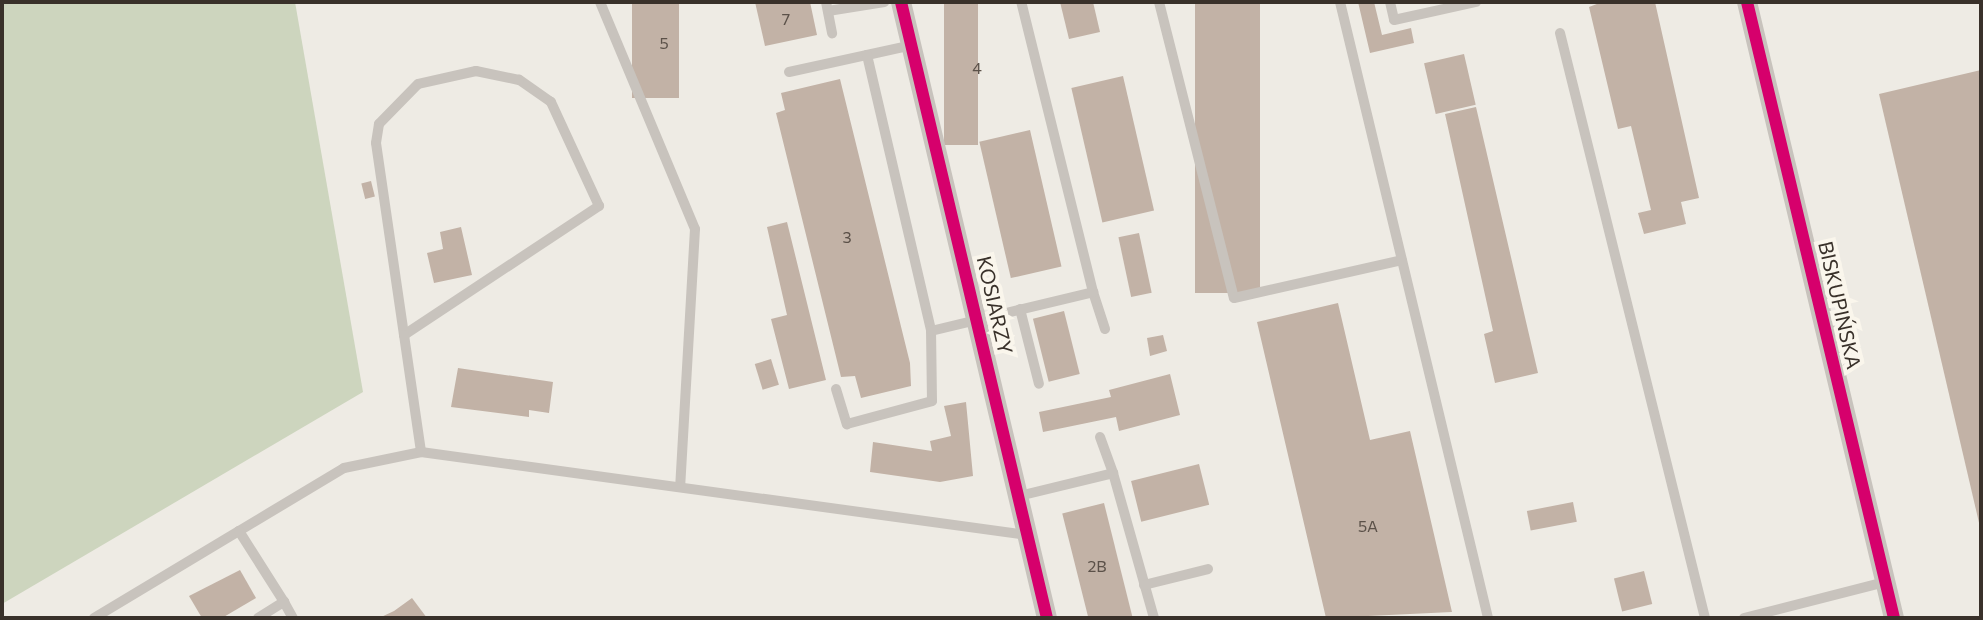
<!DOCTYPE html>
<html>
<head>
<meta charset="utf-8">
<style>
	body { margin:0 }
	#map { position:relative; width:1983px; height:620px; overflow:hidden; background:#eeebe4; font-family:Commissioner,sans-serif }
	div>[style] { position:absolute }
	.green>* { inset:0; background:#cdd5be }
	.building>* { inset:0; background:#c2b2a6; transform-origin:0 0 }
	.lane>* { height:10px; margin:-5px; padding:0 5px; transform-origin:5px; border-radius:5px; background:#c8c3bd }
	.street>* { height:20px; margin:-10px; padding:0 10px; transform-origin:10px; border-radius:10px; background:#c8c3bd }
	.cycleway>* { height:12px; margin:-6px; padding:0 6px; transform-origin:6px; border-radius:6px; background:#d6006c }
	span { translate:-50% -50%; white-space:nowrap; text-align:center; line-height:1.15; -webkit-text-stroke:8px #faf6ec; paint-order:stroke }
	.number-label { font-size:16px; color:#5b5149 }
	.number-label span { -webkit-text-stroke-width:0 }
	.street-label { font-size:20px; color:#39312a }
	.frame { position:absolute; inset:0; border:4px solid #39312a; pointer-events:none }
</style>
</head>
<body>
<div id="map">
	<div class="green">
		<i style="clip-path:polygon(2px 2px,295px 2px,363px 392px,2px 604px)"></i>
	</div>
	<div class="building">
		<i style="left:632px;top:2px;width:47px;height:96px"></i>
		<i style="clip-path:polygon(755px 2px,810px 2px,817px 35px,765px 46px)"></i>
		<i style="left:944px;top:2px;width:34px;height:143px"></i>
		<i style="clip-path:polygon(1060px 2px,1093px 2px,1100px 32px,1069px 39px)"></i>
		<i style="left:1195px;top:2px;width:65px;height:291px"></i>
		<i style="clip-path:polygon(1358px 2px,1374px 2px,1382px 35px,1411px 28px,1414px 43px,1370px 53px)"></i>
		<i style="clip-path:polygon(1602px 2px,1655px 2px,1699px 198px,1681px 202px,1686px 224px,1644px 234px,1638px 213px,1651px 210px,1631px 126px,1618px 129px,1589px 7px)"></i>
		<i style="left:1464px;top:54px;width:52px;height:41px;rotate:77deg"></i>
		<i style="clip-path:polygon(1981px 70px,1981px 527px,1980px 527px,1879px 94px)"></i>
		<i style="left:1123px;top:76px;width:138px;height:53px;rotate:77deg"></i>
		<i style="clip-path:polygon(840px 79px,910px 363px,911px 386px,861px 398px,855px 376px,841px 377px,776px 113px,785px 110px,781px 93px)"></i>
		<i style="clip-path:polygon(1476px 107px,1538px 373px,1495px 383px,1484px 334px,1493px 331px,1445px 114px)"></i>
		<i style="left:1030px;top:130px;width:140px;height:52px;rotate:77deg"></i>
		<i style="left:371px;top:181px;width:16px;height:10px;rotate:76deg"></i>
		<i style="clip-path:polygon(787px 222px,826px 380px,789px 389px,771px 319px,787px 315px,767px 227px)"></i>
		<i style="clip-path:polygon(461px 227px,472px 275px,434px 283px,427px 253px,443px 249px,440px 232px)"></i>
		<i style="left:1139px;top:233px;width:61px;height:21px;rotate:78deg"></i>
		<i style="clip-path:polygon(1338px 303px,1370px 440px,1410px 431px,1452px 612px,1326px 618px,1257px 322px)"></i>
		<i style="left:1064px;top:311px;width:65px;height:32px;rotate:76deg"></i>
		<i style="clip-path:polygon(1163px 335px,1167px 351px,1150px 356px,1147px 338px)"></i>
		<i style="left:771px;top:359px;width:27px;height:17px;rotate:73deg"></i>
		<i style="clip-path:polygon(458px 368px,553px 382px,549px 413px,529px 410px,529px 417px,451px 407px)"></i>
		<i style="clip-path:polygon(1170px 374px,1180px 415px,1119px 431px,1116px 417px,1043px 432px,1039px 412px,1111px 397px,1109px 390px)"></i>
		<i style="clip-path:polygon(966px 402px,973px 476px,940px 482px,870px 472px,873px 442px,932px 451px,930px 441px,951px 436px,944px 406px)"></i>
		<i style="left:1199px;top:464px;width:42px;height:70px;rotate:76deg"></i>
		<i style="left:1573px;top:502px;width:20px;height:47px;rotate:79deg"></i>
		<i style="left:1104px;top:503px;width:118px;height:43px;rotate:76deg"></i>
		<i style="clip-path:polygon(240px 570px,256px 598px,222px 618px,202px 618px,189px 596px)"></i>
		<i style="left:1644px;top:571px;width:34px;height:31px;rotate:76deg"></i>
		<i style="clip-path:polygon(412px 598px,427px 618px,379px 618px,394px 611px)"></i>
	</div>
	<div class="lane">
		<i style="left:600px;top:2px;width:246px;rotate:67.3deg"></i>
		<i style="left:695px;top:229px;width:258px;rotate:93.3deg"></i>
		<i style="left:826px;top:2px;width:32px;rotate:79deg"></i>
		<i style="left:1159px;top:2px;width:305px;rotate:75.8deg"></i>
		<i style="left:1234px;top:298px;width:172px;rotate:-12.7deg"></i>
		<i style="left:1340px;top:2px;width:634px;rotate:76.49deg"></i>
		<i style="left:1390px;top:2px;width:18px;rotate:77deg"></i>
		<i style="left:1394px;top:20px;width:84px;rotate:-12.4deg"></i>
		<i style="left:828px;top:11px;width:57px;rotate:-9.1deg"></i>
		<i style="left:1560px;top:33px;width:603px;rotate:76.08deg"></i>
		<i style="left:867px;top:55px;width:46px;rotate:-12.5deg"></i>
		<i style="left:789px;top:72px;width:80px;rotate:-12.3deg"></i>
		<i style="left:867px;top:55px;width:283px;rotate:76.9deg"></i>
		<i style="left:1093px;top:292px;width:39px;rotate:72deg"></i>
		<i style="left:1020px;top:309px;width:77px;rotate:75.8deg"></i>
		<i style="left:404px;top:335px;width:234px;rotate:-33.5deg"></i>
		<i style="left:599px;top:206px;width:115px;rotate:-114.8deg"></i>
		<i style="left:551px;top:102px;width:39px;rotate:-145deg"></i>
		<i style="left:519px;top:80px;width:44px;rotate:-168.2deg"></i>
		<i style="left:476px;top:71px;width:59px;rotate:167.4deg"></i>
		<i style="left:418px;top:84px;width:56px;rotate:134.3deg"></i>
		<i style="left:379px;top:124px;width:19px;rotate:99deg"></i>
		<i style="left:376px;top:143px;width:194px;rotate:81.7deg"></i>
		<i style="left:404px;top:335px;width:118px;rotate:81.7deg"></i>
		<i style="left:836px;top:389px;width:37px;rotate:73deg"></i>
		<i style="left:847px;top:424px;width:88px;rotate:-15.1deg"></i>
		<i style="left:932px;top:401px;width:70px;rotate:-90.8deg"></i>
		<i style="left:931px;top:331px;width:167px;rotate:-13.5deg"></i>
		<i style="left:1093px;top:292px;width:299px;rotate:-103.9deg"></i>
		<i style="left:1100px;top:437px;width:38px;rotate:70deg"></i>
		<i style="left:1019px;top:496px;width:97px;rotate:-13.7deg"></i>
		<i style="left:1113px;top:473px;width:151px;rotate:74.2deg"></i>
		<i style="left:239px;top:531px;width:122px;rotate:-31deg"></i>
		<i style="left:344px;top:468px;width:79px;rotate:-11.7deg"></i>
		<i style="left:421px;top:452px;width:613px;rotate:7.79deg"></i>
		<i style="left:1144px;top:585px;width:66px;rotate:-14deg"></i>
		<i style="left:94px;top:618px;width:169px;rotate:-31deg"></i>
		<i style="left:239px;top:531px;width:84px;rotate:57.6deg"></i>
		<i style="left:258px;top:618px;width:31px;rotate:-32deg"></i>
		<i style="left:284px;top:602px;width:18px;rotate:61deg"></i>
		<i style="left:1744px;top:618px;width:146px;rotate:-14.3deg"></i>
	</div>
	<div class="street">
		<i style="left:901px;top:2px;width:633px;rotate:76.67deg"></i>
		<i style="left:1747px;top:2px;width:633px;rotate:76.58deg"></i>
	</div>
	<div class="cycleway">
		<i style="left:901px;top:2px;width:633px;rotate:76.67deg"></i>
		<i style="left:1747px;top:2px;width:633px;rotate:76.58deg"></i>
	</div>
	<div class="number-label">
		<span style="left:786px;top:19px">7</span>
		<span style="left:664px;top:43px">5</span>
		<span style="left:977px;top:68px">4</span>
		<span style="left:847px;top:237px">3</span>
		<span style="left:1368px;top:526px">5A</span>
		<span style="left:1097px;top:566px">2B</span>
	</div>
	<div class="street-label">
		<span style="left:995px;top:305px;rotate:77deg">KOSIARZY</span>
		<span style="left:1840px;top:305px;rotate:77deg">BISKUPIŃSKA</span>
	</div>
	<div class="frame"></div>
</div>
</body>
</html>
